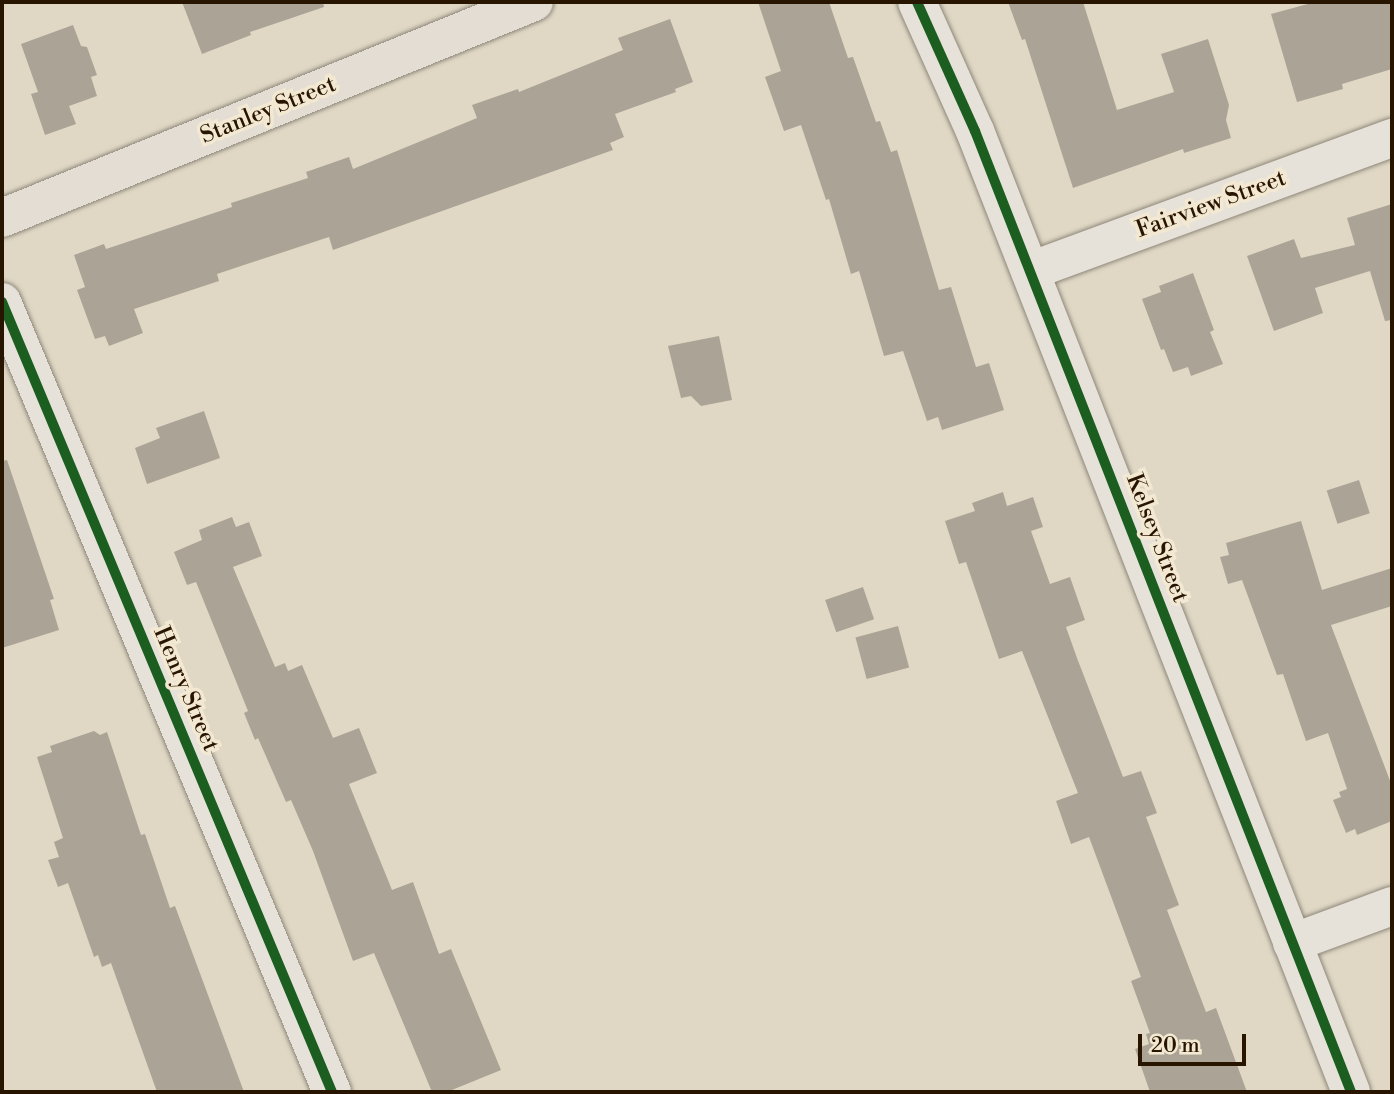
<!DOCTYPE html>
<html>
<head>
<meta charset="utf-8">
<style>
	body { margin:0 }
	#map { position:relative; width:1394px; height:1094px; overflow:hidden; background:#e0d8c5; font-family:"Libre Bodoni",serif }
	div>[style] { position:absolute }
	.building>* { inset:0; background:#aba496; transform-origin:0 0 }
	.roads { filter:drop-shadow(0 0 2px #8e877a) drop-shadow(0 0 2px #8e877a) }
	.minor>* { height:38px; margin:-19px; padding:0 19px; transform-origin:19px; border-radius:19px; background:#e7e2d9 }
	.major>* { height:38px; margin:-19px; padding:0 19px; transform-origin:19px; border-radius:19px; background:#e3ddd3 }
	.cycleway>* { height:10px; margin:-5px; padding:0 5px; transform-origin:5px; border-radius:5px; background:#1b5e20 }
	span { translate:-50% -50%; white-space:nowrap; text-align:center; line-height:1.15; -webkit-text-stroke:7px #f3e8d2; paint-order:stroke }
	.street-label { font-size:23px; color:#281500 }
	.frame { position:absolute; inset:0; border:4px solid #281500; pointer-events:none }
	.scale { position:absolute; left:1138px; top:1034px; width:108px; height:32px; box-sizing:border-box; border:4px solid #281500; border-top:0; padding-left:9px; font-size:21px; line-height:24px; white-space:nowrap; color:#281500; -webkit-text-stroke:5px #f3e8d2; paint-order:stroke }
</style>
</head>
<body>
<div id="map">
	<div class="building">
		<i style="clip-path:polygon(182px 2px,323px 2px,324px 7px,250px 32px,251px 35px,202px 54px)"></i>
		<i style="clip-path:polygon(758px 2px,829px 2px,848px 58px,853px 57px,876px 122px,880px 121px,891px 152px,897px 150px,939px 290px,951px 287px,976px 367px,989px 363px,1004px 410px,942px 430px,938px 417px,927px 421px,903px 351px,884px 356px,859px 271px,851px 274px,829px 199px,826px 200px,801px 125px,784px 131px,765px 77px,781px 71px)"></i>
		<i style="clip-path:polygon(1008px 2px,1083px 2px,1117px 110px,1174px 92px,1161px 54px,1208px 39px,1229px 105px,1226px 120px,1231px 138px,1184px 153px,1183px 149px,1073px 188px,1025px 39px,1022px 40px)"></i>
		<i style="clip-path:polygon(1315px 2px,1392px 2px,1392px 69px,1342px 84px,1343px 89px,1297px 102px,1271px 14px)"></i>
		<i style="clip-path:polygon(670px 19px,693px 82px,675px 89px,676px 92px,615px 114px,624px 137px,610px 143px,613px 150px,333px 250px,329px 237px,217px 274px,219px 281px,134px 309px,143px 333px,109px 346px,105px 336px,95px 339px,77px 290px,85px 287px,74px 255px,104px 244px,106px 249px,232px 207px,231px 203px,308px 178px,306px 172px,349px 157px,353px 169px,477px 118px,472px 105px,518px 89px,519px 92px,623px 50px,618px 38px)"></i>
		<i style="clip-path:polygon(73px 25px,81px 46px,87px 47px,97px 75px,91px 77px,97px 96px,69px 106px,76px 124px,45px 135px,31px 94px,38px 92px,21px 44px)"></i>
		<i style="clip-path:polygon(1392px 204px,1392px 320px,1385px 321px,1370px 271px,1315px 288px,1323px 313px,1274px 331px,1247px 256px,1294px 239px,1301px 258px,1355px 245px,1347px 218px)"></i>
		<i style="clip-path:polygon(1193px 273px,1214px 330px,1210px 332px,1223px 364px,1191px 376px,1188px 367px,1173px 372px,1164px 349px,1161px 350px,1142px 299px,1161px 292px,1159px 286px)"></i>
		<i style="clip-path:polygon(719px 336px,732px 400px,701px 406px,691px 396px,681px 398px,668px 346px)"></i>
		<i style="clip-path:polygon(204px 411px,220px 458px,147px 484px,135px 448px,160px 438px,156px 428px)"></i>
		<i style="clip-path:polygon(7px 460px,54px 599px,50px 600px,59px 630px,2px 648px,2px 461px)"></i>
		<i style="left:1359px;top:480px;width:35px;height:34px;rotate:72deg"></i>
		<i style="clip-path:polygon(1003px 492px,1007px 506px,1033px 497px,1043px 527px,1031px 531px,1050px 584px,1070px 577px,1085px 620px,1066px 627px,1077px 658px,1123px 777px,1141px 771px,1157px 813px,1146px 817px,1179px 905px,1167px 910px,1206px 1012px,1216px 1008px,1247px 1092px,1150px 1092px,1135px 1049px,1149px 1044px,1146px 1034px,1150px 1033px,1131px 981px,1141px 977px,1089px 837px,1071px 844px,1056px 801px,1078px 793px,1022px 651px,999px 659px,966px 562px,959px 564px,945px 521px,975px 511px,972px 503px)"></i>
		<i style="clip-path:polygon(232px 517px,236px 527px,249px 522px,262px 556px,233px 567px,275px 667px,285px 663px,288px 671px,302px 665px,333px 738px,359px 728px,377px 773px,349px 784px,392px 890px,413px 882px,439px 954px,451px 949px,501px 1070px,447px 1092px,432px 1092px,374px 953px,353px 961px,313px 851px,291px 800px,286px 802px,258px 738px,255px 740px,244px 713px,248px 711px,196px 582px,187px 585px,174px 552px,202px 540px,199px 530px)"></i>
		<i style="clip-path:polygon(1301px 521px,1322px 590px,1392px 568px,1392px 606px,1331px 625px,1392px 786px,1392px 821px,1357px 835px,1355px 829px,1346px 833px,1333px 800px,1341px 797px,1339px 792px,1347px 789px,1328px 733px,1306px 741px,1283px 674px,1277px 675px,1242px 580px,1228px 584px,1220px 557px,1229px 555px,1226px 543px)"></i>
		<i style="left:863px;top:587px;width:34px;height:40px;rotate:71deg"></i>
		<i style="left:898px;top:626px;width:43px;height:44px;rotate:75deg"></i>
		<i style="clip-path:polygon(94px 731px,100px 735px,107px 732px,141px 835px,145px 834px,170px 908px,175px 906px,244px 1092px,157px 1092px,111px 963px,102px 967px,98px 955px,94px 957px,68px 883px,58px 887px,48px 860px,59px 857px,54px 842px,63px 838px,37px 757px,52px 752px,50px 746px)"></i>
	</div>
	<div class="roads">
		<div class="minor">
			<i style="left:917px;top:2px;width:141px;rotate:65.8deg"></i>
			<i style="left:975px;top:131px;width:1032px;rotate:68.63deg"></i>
			<i style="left:1030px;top:271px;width:386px;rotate:-20.2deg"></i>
			<i style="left:2px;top:302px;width:856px;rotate:67.33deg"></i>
			<i style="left:1292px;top:943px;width:107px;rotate:-20.3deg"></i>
		</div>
		<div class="major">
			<i style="left:2px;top:218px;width:574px;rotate:-22.1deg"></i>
		</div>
	</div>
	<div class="cycleway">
		<i style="left:917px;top:2px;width:141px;rotate:65.8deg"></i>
		<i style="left:975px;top:131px;width:1032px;rotate:68.63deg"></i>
		<i style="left:2px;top:302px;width:856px;rotate:67.33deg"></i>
	</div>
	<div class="street-label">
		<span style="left:268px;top:110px;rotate:-22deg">Stanley Street</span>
		<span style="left:1211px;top:204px;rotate:-20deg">Fairview Street</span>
		<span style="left:1157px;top:538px;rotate:69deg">Kelsey Street</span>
		<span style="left:186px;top:689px;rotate:67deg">Henry Street</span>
	</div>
	<div class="frame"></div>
	<div class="scale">20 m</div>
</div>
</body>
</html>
